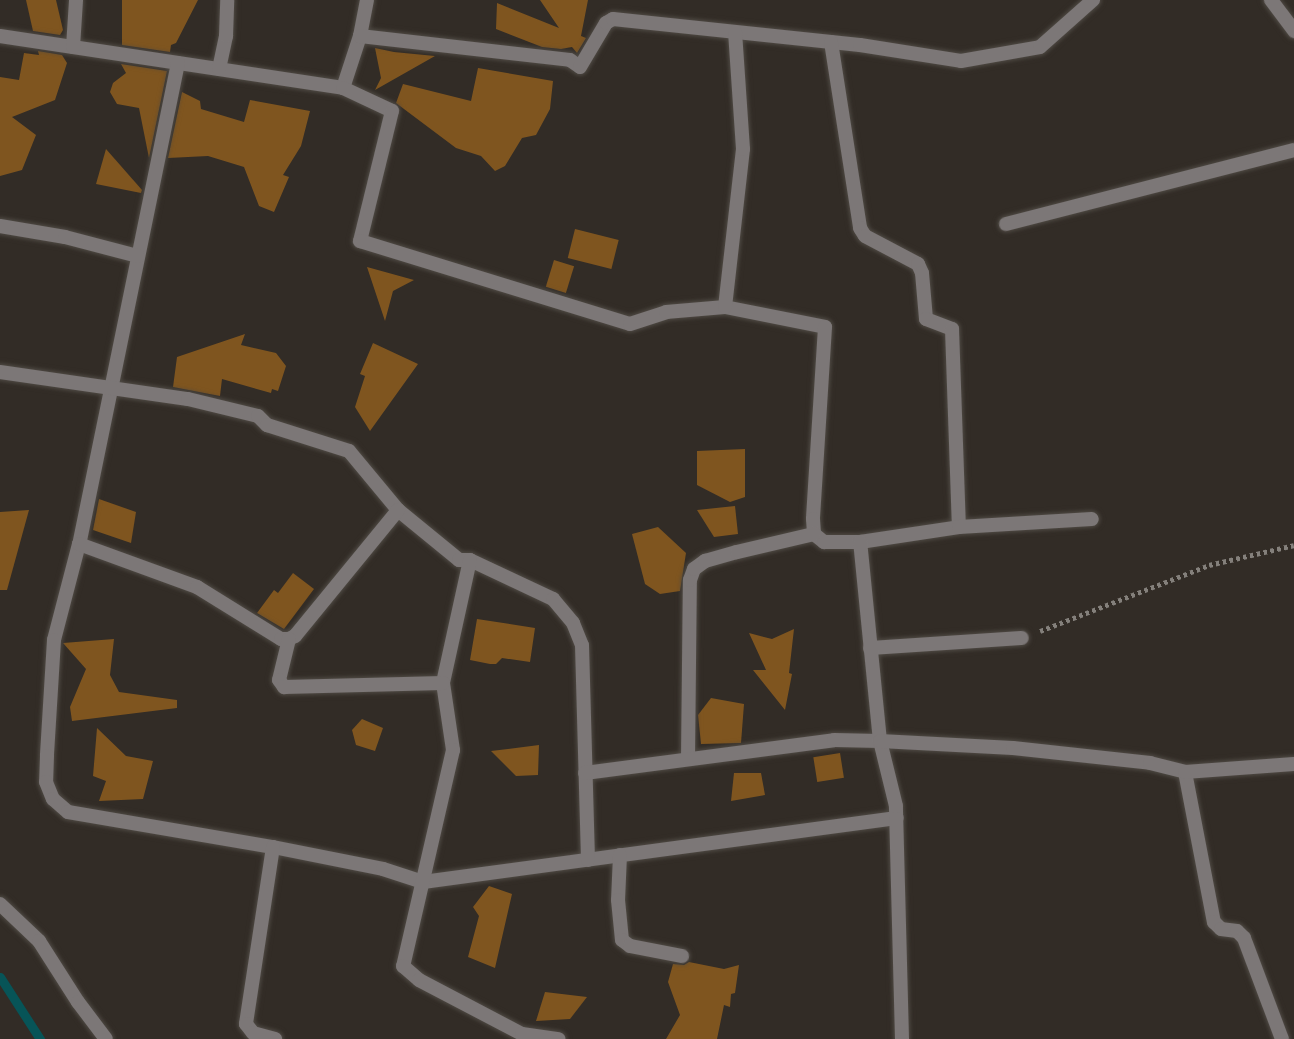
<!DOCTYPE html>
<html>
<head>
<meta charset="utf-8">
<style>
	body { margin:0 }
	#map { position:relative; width:1294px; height:1039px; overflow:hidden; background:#322c26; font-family:Inter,sans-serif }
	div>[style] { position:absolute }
	.stream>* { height:9px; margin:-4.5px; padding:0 4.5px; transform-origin:4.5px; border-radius:4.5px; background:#075457 }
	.building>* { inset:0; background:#7f551f; transform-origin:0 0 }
	.path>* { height:4.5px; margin-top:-2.25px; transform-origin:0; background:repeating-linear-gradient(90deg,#84807b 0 3.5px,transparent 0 7px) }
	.roads { filter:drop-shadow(0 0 2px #4f4a44) drop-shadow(0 0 2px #4f4a44) }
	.street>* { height:14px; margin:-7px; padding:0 7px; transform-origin:7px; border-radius:7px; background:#7c7777 }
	span { translate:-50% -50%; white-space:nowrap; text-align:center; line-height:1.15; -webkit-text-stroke:5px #322c26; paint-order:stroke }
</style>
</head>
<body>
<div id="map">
	<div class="stream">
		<i style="left:0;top:977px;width:74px;rotate:57.2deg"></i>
	</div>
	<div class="building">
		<i style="clip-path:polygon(26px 0,56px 0,63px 30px,60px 35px,33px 31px)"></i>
		<i style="clip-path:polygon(122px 0,198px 0,176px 43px,171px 45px,170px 52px,122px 45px)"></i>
		<i style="clip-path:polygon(540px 0,588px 0,581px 36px,586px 38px,577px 53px,572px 47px,561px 49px,542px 47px,496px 29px,497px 3px,559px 28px)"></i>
		<i style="clip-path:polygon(375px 48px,394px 52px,435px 56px,375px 90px,381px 78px)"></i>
		<i style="clip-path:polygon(38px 51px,62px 55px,67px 63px,55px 100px,12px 117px,36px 135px,22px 170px,0 176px,0 77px,19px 80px,24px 53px,39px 55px)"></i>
		<i style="clip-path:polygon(121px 64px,167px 71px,149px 158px,139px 108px,117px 104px,110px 92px,113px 83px,126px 73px)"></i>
		<i style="clip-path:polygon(478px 68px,553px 81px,550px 109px,536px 135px,522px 138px,505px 166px,495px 171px,481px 156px,456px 148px,396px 103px,403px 84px,471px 101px)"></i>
		<i style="clip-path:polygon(182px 92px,200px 101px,201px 109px,244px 122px,250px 100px,310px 111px,301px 146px,283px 175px,289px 177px,274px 212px,259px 206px,244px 167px,208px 156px,168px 158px)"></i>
		<i style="clip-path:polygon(106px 149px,142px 190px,141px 193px,96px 184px)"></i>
		<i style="left:575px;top:229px;width:45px;height:30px;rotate:14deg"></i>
		<i style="left:554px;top:260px;width:21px;height:28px;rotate:17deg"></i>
		<i style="clip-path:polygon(367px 267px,414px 280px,393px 291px,385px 321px)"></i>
		<i style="clip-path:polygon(245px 334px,241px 345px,276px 353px,286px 366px,278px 391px,272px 389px,271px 393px,222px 379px,220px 396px,173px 387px,177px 357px)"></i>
		<i style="clip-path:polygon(373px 343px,418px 364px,370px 431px,355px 407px,365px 376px,360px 374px)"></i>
		<i style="clip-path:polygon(745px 449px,745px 497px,730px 502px,697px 485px,697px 451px)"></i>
		<i style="clip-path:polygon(99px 499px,136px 512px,131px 543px,93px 530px)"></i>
		<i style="clip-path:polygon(735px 506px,738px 534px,714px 537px,697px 510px)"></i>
		<i style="clip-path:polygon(29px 510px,7px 590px,0 590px,0 512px)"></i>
		<i style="clip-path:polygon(658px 527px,686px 553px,680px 591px,660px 594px,645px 584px,632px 534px)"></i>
		<i style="clip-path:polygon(293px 573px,314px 589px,284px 629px,257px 613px,274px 590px,278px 593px)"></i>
		<i style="clip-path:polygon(477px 619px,535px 628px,530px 662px,502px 658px,496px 664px,490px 664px,470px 660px)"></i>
		<i style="clip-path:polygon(794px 629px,789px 673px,792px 674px,785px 710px,753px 670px,766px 670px,749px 633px,772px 639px)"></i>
		<i style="clip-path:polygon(114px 639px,110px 675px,119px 692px,177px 700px,177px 708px,72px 721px,70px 707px,86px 669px,63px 643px)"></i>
		<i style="clip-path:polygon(711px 698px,744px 704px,741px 743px,701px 744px,698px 715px)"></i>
		<i style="clip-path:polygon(362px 719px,383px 728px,375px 751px,356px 745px,352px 730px)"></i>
		<i style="clip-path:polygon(97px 728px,126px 756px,153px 761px,143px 799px,99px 801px,106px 781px,93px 776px)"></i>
		<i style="clip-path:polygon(539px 745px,538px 775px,516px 776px,491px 751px)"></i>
		<i style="left:840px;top:753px;width:25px;height:27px;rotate:81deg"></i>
		<i style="clip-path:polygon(734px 773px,761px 773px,765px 795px,731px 801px)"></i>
		<i style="clip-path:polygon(489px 886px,512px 894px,495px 968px,468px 957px,479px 916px,473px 907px)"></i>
		<i style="clip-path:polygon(689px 962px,724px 969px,739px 965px,735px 993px,731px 994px,730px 1007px,724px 1005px,717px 1039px,666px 1039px,680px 1015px,668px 982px,673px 964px,684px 965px)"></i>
		<i style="clip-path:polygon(545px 992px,587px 997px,570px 1019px,536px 1021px)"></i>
	</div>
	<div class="path">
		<i style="left:1040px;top:631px;width:181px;rotate:-21.3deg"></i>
		<i style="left:1209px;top:565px;width:87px;rotate:-13.2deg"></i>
	</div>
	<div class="roads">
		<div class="street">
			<i style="left:1271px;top:0;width:39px;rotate:53deg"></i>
			<i style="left:0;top:36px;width:347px;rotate:8.6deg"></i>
			<i style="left:343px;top:88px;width:55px;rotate:-71.9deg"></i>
			<i style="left:360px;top:36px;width:37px;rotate:-79deg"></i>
			<i style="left:360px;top:36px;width:211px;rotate:6.5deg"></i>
			<i style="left:570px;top:60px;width:12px;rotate:35deg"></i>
			<i style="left:580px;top:67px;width:51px;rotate:-59.4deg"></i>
			<i style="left:606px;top:23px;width:8px;rotate:-30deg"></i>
			<i style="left:613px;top:19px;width:248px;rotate:6deg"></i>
			<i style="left:860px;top:45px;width:102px;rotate:9deg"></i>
			<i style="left:961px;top:61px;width:80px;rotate:-10deg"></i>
			<i style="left:1040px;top:47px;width:71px;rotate:-41.6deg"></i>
			<i style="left:831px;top:42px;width:188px;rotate:81.1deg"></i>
			<i style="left:860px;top:228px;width:9px;rotate:58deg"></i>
			<i style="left:865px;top:236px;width:60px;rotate:27.8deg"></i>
			<i style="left:918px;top:264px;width:10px;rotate:66deg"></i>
			<i style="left:922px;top:273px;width:46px;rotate:85deg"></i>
			<i style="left:926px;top:319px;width:28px;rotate:21deg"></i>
			<i style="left:952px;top:329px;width:198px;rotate:88deg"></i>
			<i style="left:73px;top:47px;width:47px;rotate:-86.3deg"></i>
			<i style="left:178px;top:63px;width:491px;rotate:101.6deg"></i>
			<i style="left:79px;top:544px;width:99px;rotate:104.6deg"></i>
			<i style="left:54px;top:640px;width:116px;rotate:93.5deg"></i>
			<i style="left:47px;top:756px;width:26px;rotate:92deg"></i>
			<i style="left:46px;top:782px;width:18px;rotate:68deg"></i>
			<i style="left:53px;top:799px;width:20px;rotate:41deg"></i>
			<i style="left:68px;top:812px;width:208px;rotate:9.7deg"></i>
			<i style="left:273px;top:847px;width:112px;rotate:11.3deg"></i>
			<i style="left:383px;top:869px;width:42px;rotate:18deg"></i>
			<i style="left:423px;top:882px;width:478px;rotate:-7.7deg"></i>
			<i style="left:219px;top:69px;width:34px;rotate:-78deg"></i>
			<i style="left:226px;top:36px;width:36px;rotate:-88deg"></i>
			<i style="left:343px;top:88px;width:54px;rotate:25.1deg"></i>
			<i style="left:392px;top:111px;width:134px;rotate:103.8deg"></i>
			<i style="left:360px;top:241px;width:282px;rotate:17.1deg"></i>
			<i style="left:630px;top:324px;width:38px;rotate:-18deg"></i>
			<i style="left:666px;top:312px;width:59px;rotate:-4.8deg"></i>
			<i style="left:725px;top:307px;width:102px;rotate:11.3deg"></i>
			<i style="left:825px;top:327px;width:192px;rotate:93.6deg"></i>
			<i style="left:813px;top:519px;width:15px;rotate:86deg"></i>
			<i style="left:814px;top:534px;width:13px;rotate:39deg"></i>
			<i style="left:824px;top:542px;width:36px"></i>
			<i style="left:860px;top:542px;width:100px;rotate:-8.6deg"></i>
			<i style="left:959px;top:527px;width:133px;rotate:-3.4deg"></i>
			<i style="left:1006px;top:224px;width:297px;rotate:-14.4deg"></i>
			<i style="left:0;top:226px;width:66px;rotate:9.6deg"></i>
			<i style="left:65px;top:237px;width:75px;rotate:14.6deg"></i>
			<i style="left:725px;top:307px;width:159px;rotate:-83.5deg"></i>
			<i style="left:743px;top:149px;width:117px;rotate:-93.9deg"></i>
			<i style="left:0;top:372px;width:190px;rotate:8.2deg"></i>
			<i style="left:188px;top:399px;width:72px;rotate:13.7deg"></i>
			<i style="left:258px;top:416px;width:13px;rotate:45deg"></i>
			<i style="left:267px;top:425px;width:86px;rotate:17.6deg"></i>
			<i style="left:349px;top:451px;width:77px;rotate:50.3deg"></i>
			<i style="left:398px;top:510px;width:79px;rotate:39.3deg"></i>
			<i style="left:459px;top:560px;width:11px"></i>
			<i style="left:470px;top:560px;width:92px;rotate:25.2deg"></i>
			<i style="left:553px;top:599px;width:31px;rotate:50deg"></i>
			<i style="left:573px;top:623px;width:24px;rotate:68deg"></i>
			<i style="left:582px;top:645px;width:215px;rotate:88.4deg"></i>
			<i style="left:79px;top:544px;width:126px;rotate:20deg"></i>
			<i style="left:197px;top:587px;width:99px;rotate:31.8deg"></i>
			<i style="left:281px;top:639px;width:8px"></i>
			<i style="left:289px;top:639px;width:7px;rotate:-27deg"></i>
			<i style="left:295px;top:636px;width:163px;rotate:-50.7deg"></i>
			<i style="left:470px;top:560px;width:126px;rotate:102.4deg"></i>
			<i style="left:443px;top:683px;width:68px;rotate:81.5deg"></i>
			<i style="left:453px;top:750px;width:222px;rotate:103deg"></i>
			<i style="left:403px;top:966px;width:21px;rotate:41deg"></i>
			<i style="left:419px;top:980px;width:116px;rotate:27.7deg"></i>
			<i style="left:522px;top:1034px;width:37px;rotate:8deg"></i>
			<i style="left:289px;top:639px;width:42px;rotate:103.7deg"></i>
			<i style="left:279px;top:680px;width:9px;rotate:54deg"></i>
			<i style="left:284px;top:687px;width:159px;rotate:-1.4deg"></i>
			<i style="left:870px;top:648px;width:152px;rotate:-3.8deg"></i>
			<i style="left:688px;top:759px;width:179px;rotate:-89.4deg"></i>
			<i style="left:690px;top:580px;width:12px;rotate:-70deg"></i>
			<i style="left:694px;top:569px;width:14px;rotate:-36deg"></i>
			<i style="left:705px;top:561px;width:33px;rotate:-16deg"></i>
			<i style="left:737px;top:552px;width:79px;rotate:-13.2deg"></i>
			<i style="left:1185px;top:772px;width:153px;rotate:79.1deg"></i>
			<i style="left:1214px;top:922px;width:10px;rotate:45deg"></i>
			<i style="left:1221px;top:929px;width:16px;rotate:7deg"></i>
			<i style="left:1237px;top:931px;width:10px;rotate:45deg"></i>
			<i style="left:1244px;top:938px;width:108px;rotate:69.4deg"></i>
			<i style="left:585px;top:773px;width:251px;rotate:-7.5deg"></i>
			<i style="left:834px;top:740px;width:46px;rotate:1.2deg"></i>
			<i style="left:880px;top:741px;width:200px;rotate:-95.7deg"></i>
			<i style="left:273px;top:847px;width:179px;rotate:98.7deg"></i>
			<i style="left:246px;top:1024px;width:11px;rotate:52deg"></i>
			<i style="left:253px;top:1033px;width:23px;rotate:15deg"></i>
			<i style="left:620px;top:855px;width:45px;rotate:92.5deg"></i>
			<i style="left:618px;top:900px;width:40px;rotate:84.3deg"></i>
			<i style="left:622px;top:940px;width:10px;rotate:37deg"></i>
			<i style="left:630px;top:946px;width:53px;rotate:10.9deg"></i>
			<i style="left:0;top:904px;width:54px;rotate:43.5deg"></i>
			<i style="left:39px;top:941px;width:72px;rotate:57.4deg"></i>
			<i style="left:78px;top:1002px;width:46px;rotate:52.9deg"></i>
			<i style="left:902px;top:1039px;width:233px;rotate:-91.5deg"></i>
			<i style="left:896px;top:806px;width:67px;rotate:-103.8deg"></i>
			<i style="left:880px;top:741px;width:133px;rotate:3deg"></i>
			<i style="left:1013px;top:748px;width:138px;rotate:6.2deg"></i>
			<i style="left:1150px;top:763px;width:36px;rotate:14deg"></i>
			<i style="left:1185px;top:772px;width:109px;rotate:-4.2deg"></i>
		</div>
	</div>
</div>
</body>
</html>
